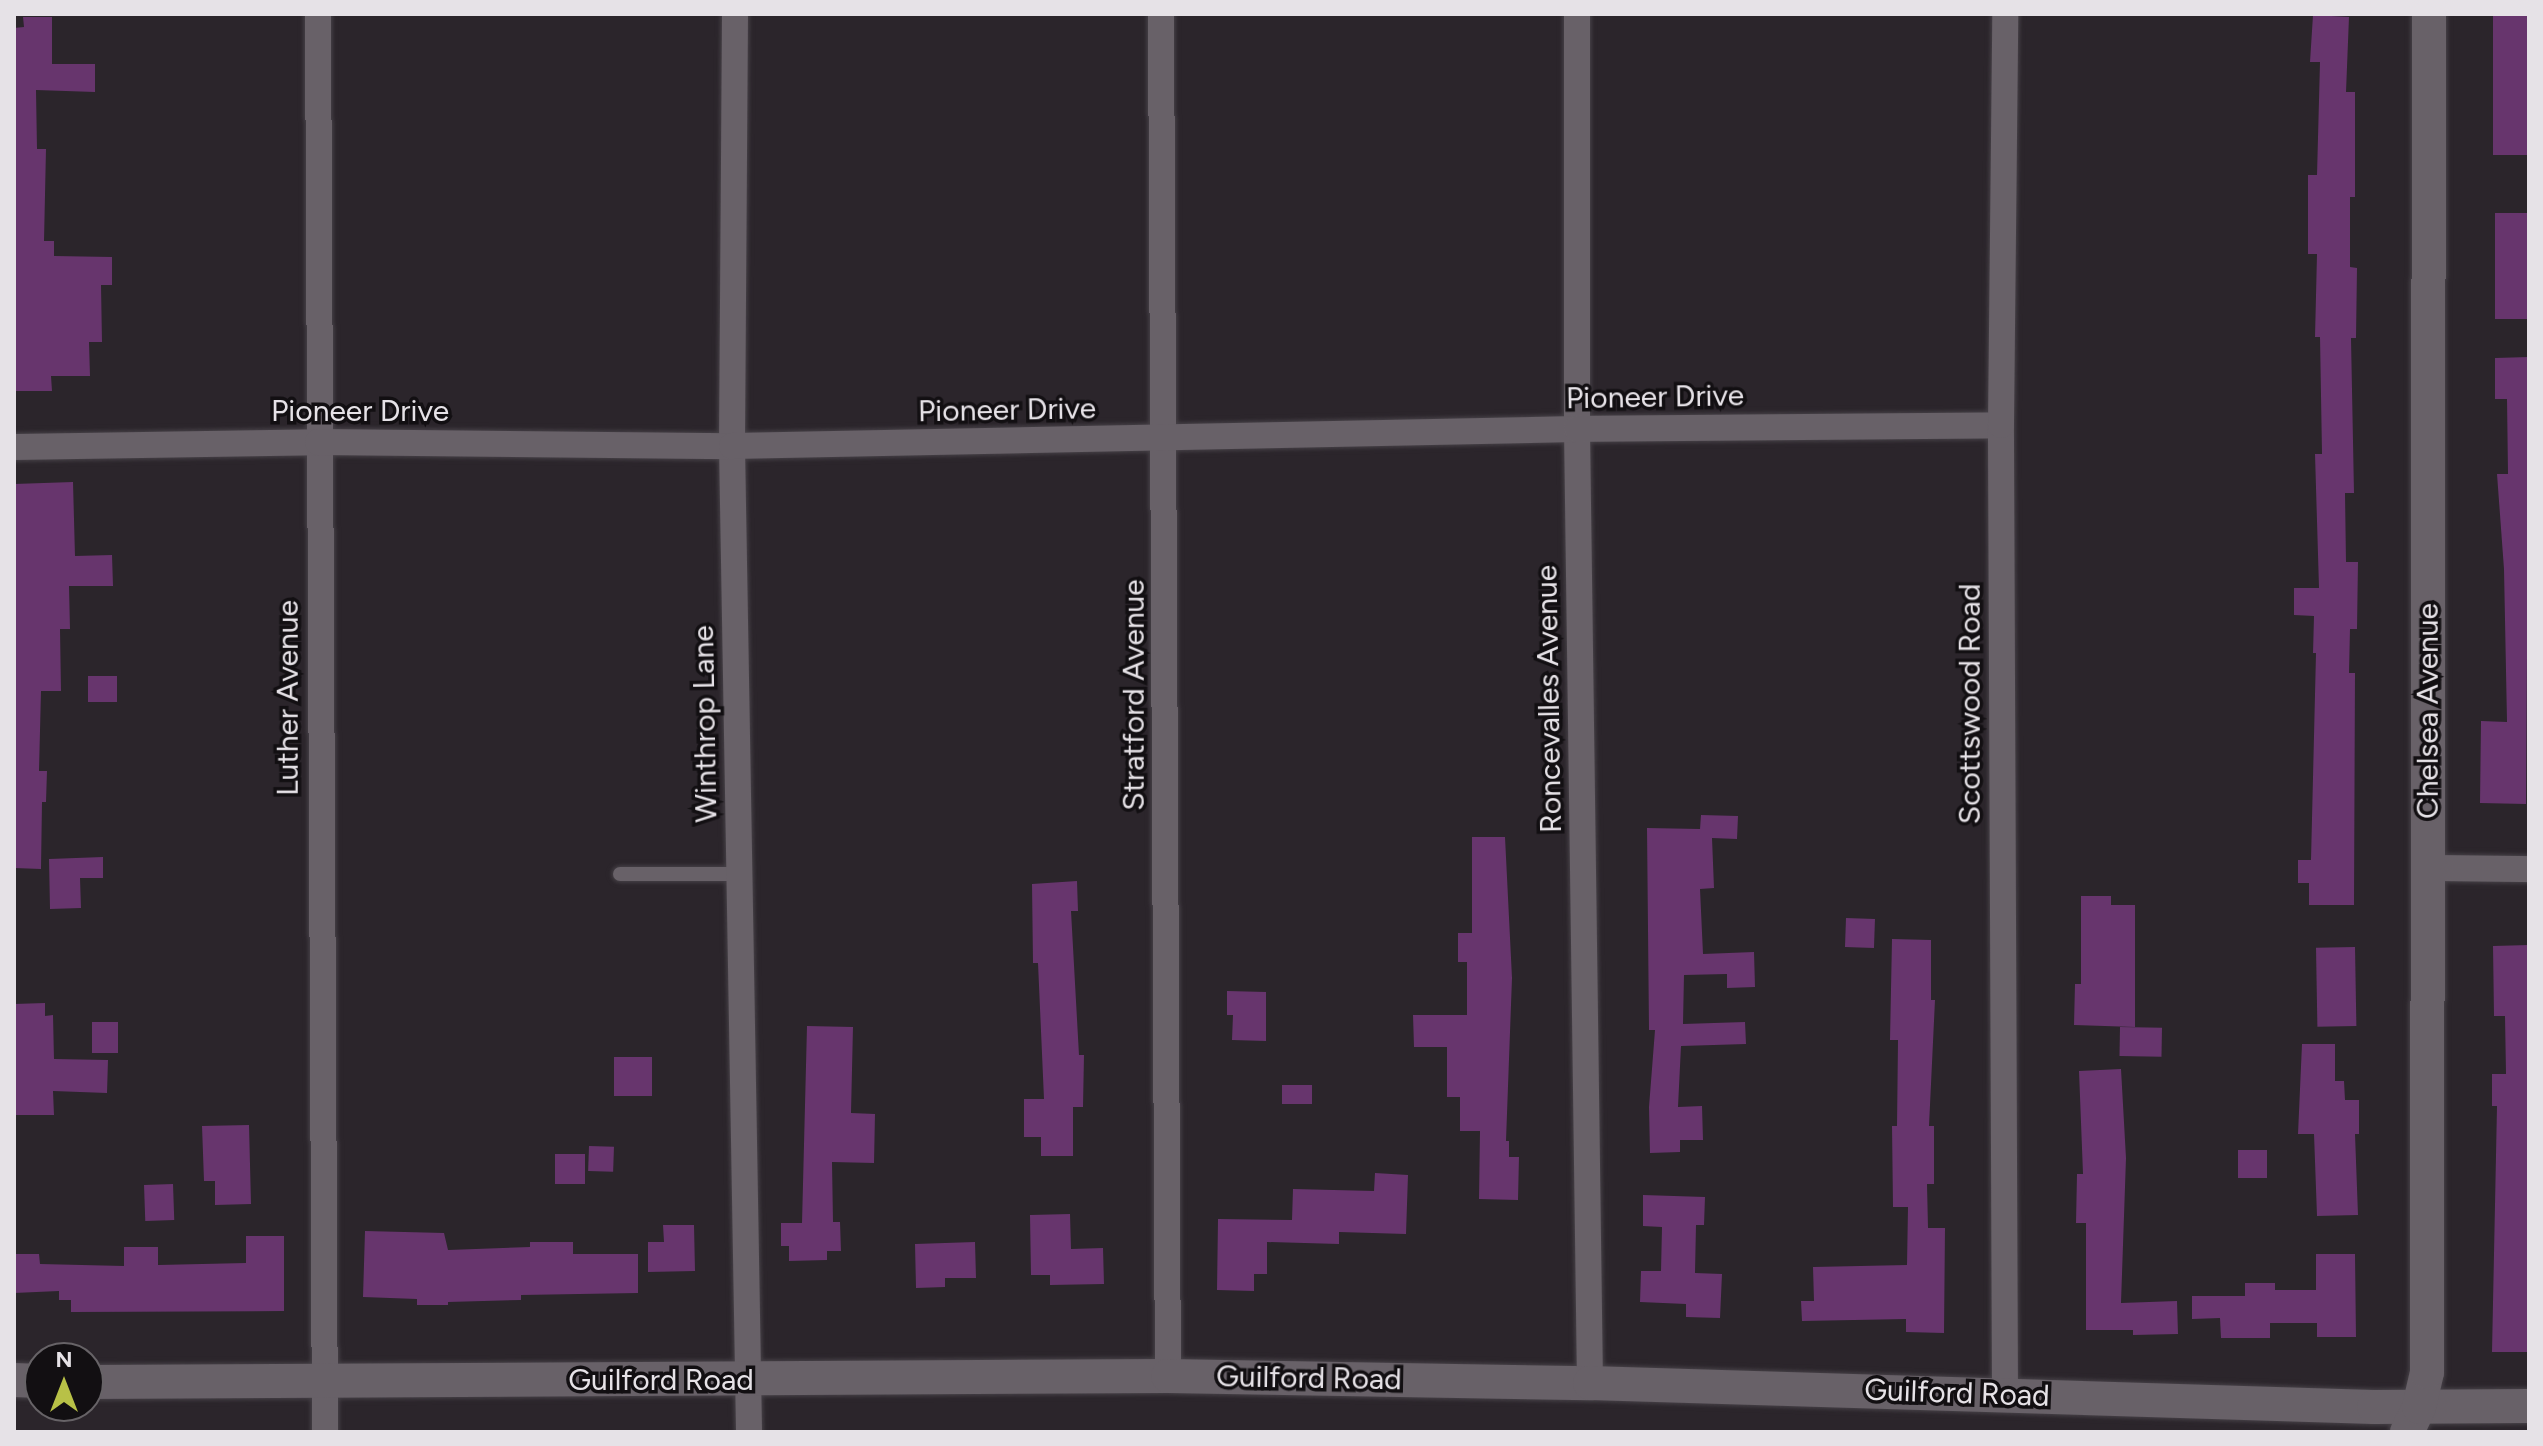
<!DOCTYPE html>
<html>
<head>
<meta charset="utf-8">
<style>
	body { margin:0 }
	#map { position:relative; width:2543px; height:1446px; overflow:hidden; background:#2b252b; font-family:Figtree,sans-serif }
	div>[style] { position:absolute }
	.building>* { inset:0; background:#67356d; transform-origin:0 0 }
	.roads { filter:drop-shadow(0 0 2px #464147) drop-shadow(0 0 2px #464147) }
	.service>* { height:14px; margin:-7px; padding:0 7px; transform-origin:7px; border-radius:7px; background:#686168 }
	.minor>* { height:26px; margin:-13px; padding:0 13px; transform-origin:13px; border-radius:13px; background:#686168 }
	.tertiary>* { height:34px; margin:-17px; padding:0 17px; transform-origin:17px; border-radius:17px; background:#686168 }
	span { translate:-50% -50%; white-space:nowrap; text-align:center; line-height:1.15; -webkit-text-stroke:7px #120f12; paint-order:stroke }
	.street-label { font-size:30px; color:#e6e2e7 }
	.frame { position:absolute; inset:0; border:16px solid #e6e2e7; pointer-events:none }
	.north { position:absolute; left:24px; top:1342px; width:80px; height:80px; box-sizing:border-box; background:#120f12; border:2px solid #676367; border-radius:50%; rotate:0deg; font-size:22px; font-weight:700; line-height:32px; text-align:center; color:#e6e2e7 }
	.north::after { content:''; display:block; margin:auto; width:28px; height:36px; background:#b8c147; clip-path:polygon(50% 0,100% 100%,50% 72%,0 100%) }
</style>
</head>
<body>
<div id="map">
	<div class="building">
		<i style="clip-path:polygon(2313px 15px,2349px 17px,2346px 92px,2355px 92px,2355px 197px,2350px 197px,2350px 267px,2357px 268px,2356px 338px,2351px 338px,2354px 493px,2345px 493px,2346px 562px,2358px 562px,2357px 629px,2350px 629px,2349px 673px,2355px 673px,2354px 905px,2309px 905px,2309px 883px,2298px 883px,2298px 860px,2311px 860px,2316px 653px,2313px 653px,2314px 616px,2294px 615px,2294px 588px,2319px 588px,2315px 454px,2322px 454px,2320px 337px,2315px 337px,2317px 254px,2308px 254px,2308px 175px,2317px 175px,2320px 62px,2310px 62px)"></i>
		<i style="left:2493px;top:16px;width:36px;height:139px"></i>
		<i style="clip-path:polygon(23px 17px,52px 17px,52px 64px,95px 64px,95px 92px,36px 90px,37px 149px,46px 149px,44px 241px,54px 241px,54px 256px,112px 257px,112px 285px,101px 285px,102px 342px,89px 342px,90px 376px,51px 376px,52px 391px,14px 391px,14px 28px,24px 27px)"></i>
		<i style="left:2495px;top:213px;width:34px;height:106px"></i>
		<i style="clip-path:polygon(2529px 357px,2526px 804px,2480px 803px,2481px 721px,2507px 722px,2504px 569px,2497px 474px,2508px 474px,2507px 399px,2495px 399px,2495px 358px)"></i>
		<i style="clip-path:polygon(73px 482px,75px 556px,112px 555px,113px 586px,69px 586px,70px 629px,60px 629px,61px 691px,41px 691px,39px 771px,47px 771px,46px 802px,42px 802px,41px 869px,14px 868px,14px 484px)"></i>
		<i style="left:117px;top:676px;width:26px;height:29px;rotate:90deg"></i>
		<i style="clip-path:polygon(1701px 815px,1738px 816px,1737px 839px,1712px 838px,1714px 888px,1700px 889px,1703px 954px,1754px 952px,1755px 987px,1727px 988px,1727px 974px,1684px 975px,1683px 1024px,1745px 1022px,1746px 1044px,1681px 1046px,1678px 1107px,1702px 1106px,1703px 1140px,1680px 1140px,1680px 1152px,1650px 1153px,1649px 1107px,1655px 1030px,1649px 1030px,1647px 828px,1700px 829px)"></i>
		<i style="clip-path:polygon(1472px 837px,1505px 837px,1512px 978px,1506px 1141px,1509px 1141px,1509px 1157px,1519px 1157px,1518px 1200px,1479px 1199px,1480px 1131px,1460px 1131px,1460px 1097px,1447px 1097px,1447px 1047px,1414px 1047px,1413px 1015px,1467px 1015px,1467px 962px,1458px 962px,1458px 933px,1472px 933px)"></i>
		<i style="clip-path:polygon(103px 857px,103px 878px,80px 878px,81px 908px,50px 909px,49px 859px)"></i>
		<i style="clip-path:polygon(1077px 881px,1078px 911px,1071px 911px,1079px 1055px,1084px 1055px,1083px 1107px,1073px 1107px,1073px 1156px,1041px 1156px,1041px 1137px,1024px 1137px,1024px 1099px,1044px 1099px,1038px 963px,1033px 963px,1032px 884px)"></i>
		<i style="clip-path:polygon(2081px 896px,2111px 896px,2111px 905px,2135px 905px,2135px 1027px,2074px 1025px,2075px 984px,2081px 984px)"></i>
		<i style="left:1846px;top:918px;width:29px;height:29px;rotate:2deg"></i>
		<i style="clip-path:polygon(1892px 939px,1931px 940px,1931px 1000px,1935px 1000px,1929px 1126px,1934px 1126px,1934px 1184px,1927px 1184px,1928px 1228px,1945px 1228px,1944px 1333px,1906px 1332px,1906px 1319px,1802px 1321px,1801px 1301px,1814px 1301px,1813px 1267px,1907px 1265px,1908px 1207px,1893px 1207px,1892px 1126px,1897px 1126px,1898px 1040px,1890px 1040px)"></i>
		<i style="clip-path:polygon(2529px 945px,2529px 1352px,2492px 1352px,2497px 1106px,2492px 1106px,2492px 1074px,2506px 1074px,2505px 1016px,2494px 1016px,2493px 946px)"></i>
		<i style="left:2355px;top:947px;width:79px;height:39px;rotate:89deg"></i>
		<i style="clip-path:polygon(1227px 991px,1266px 992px,1266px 1041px,1232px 1040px,1233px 1015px,1227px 1015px)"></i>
		<i style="clip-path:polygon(45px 1003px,45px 1016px,53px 1015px,54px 1059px,108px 1060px,107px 1093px,53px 1091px,54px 1115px,14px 1115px,14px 1004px)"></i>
		<i style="left:118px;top:1022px;width:31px;height:26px;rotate:90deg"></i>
		<i style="clip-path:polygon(807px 1026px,853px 1027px,851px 1113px,875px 1114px,874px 1163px,832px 1162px,833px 1222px,840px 1222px,841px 1251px,827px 1251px,827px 1260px,789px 1261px,789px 1246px,781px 1246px,781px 1223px,802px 1223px)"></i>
		<i style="left:2120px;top:1027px;width:42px;height:29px;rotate:1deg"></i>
		<i style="clip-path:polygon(2302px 1044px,2335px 1044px,2335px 1081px,2344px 1081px,2345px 1100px,2359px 1100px,2359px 1134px,2355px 1134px,2358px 1215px,2317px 1216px,2314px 1134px,2298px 1134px)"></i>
		<i style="left:614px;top:1057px;width:38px;height:39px"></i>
		<i style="clip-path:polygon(2121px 1069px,2126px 1158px,2121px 1303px,2177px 1301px,2178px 1334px,2133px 1335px,2133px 1330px,2086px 1330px,2086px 1223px,2076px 1223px,2077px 1174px,2083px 1174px,2079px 1071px)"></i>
		<i style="left:1282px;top:1085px;width:30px;height:19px"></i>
		<i style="clip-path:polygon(249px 1125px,251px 1204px,215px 1205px,215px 1181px,204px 1181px,202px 1126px)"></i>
		<i style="left:589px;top:1146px;width:25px;height:25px;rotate:2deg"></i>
		<i style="left:2238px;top:1150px;width:29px;height:28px"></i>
		<i style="left:555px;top:1154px;width:30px;height:30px"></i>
		<i style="clip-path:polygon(1375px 1173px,1408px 1175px,1406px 1234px,1339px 1232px,1339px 1244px,1267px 1242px,1267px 1274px,1254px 1274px,1254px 1291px,1217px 1290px,1218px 1219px,1292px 1220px,1293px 1189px,1374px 1191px)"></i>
		<i style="left:173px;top:1184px;width:36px;height:29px;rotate:88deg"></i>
		<i style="clip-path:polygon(1643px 1195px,1705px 1197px,1704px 1225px,1696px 1225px,1695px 1273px,1722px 1274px,1720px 1318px,1686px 1317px,1686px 1304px,1640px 1302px,1641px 1271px,1661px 1271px,1662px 1227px,1643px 1226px)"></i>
		<i style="clip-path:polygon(1070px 1214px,1071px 1249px,1103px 1248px,1104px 1284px,1050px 1285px,1050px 1275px,1031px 1275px,1030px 1215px)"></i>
		<i style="clip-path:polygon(663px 1225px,694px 1225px,695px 1271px,648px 1272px,648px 1242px,664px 1242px)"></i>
		<i style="clip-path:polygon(365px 1231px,444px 1233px,448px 1250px,530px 1247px,530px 1242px,573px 1242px,573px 1254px,638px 1254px,638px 1293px,521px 1295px,521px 1300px,448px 1302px,448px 1305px,417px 1305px,417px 1299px,363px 1297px)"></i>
		<i style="clip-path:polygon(246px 1236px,284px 1236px,284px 1311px,71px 1312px,71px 1300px,59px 1300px,59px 1291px,14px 1293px,14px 1254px,39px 1254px,40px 1264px,124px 1266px,124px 1247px,158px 1247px,158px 1265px,246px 1263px)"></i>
		<i style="clip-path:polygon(975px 1242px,976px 1278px,945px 1278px,945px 1287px,916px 1288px,915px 1244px)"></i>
		<i style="clip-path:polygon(2316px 1254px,2355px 1254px,2356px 1337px,2317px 1337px,2317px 1323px,2270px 1323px,2270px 1338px,2221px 1338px,2220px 1318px,2192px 1319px,2192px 1296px,2245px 1296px,2245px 1283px,2275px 1283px,2275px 1290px,2316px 1290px)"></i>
	</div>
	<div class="roads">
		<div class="service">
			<i style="left:620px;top:874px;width:120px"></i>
		</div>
		<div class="minor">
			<i style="left:318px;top:14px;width:1418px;rotate:89.72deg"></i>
			<i style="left:735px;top:14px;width:432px;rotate:90.4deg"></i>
			<i style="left:732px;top:446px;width:986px;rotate:89.01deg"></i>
			<i style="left:1161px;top:14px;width:1362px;rotate:89.71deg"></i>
			<i style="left:1577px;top:14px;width:415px;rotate:90deg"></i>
			<i style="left:1577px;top:429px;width:954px;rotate:89.22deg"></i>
			<i style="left:14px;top:447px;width:304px;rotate:-0.9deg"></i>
			<i style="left:318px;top:442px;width:414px;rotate:0.6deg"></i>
			<i style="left:732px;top:446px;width:845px;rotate:-1.15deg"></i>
			<i style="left:1577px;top:429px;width:424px;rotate:-0.5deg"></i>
			<i style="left:2427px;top:868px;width:102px;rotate:0.6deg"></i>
			<i style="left:2005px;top:1394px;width:969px;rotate:-90.24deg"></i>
			<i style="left:2001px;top:425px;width:411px;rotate:-89.4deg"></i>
		</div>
		<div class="tertiary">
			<i style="left:14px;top:1380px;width:26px;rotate:2deg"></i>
			<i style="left:88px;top:1382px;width:1080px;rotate:-0.32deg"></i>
			<i style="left:1168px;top:1376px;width:422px;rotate:1deg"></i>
			<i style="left:1590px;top:1383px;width:784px;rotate:1.75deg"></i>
			<i style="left:2374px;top:1407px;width:155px;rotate:-0.4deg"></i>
			<i style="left:2407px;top:1432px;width:28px;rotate:-64deg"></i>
			<i style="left:2419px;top:1407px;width:36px;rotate:-77deg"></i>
			<i style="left:2427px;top:1372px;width:1358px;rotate:-89.92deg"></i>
		</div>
	</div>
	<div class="street-label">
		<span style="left:1655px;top:397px;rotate:-1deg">Pioneer Drive</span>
		<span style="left:1007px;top:410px;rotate:-1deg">Pioneer Drive</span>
		<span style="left:360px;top:411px">Pioneer Drive</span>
		<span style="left:1134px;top:695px;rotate:-90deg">Stratford Avenue</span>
		<span style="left:288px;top:698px;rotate:-90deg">Luther Avenue</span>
		<span style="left:1549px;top:699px;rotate:-91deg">Roncevalles Avenue</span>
		<span style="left:1970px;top:704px;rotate:-90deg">Scottswood Road</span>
		<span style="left:2428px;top:711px;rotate:-90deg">Chelsea Avenue</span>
		<span style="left:705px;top:724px;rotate:-91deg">Winthrop Lane</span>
		<span style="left:1309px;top:1378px;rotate:1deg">Guilford Road</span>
		<span style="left:661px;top:1380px">Guilford Road</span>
		<span style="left:1957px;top:1393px;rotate:2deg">Guilford Road</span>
	</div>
	<div class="frame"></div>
	<div class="north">N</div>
</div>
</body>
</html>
